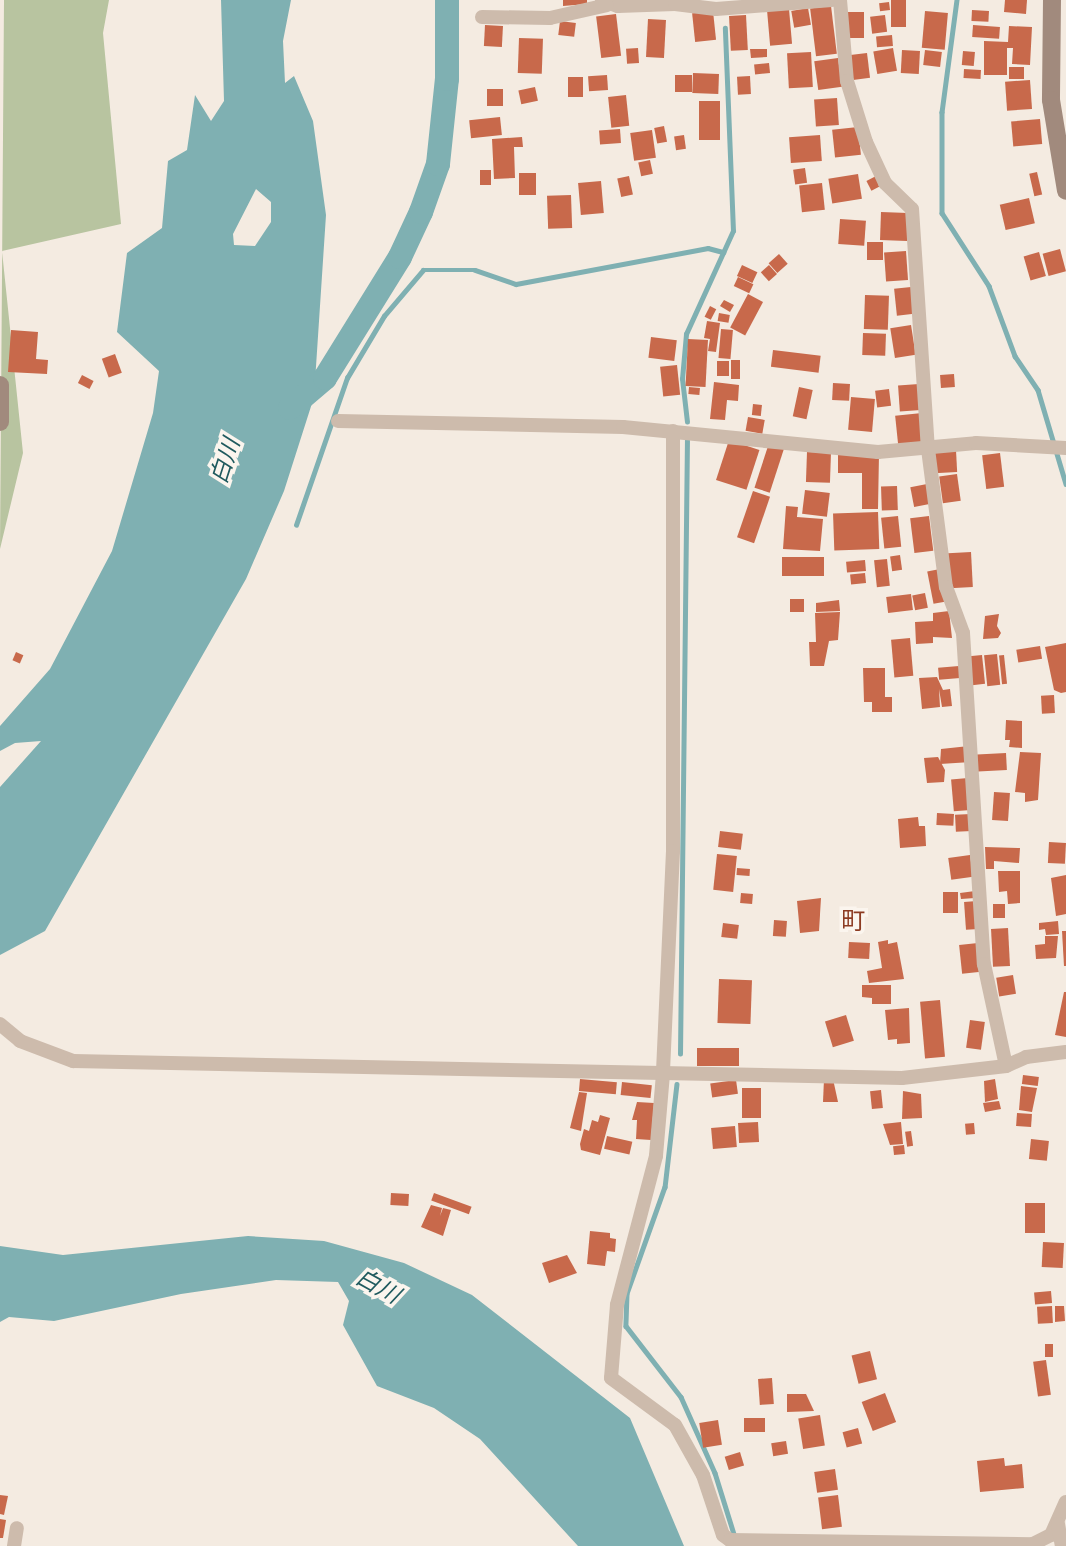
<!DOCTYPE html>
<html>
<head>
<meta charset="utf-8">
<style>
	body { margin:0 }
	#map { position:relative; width:1066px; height:1546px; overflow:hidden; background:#f4ebe1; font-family:Rubik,"Noto Sans JP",sans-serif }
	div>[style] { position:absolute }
	.green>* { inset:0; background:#b8c4a0 }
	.water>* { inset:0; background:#7fb0b2 }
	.stream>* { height:4.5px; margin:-2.25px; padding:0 2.25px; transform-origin:2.25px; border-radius:2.25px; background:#7fb0b2 }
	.river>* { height:24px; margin:-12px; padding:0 12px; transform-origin:12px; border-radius:12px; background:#7fb0b2 }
	.building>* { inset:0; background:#c8694b; transform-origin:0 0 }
	.minor>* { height:14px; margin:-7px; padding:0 7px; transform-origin:7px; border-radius:7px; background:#cdbbac }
	.secondary>* { height:18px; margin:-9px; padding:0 9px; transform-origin:9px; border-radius:9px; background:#a18a7d }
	span { translate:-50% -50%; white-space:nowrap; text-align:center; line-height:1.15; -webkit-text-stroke:7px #fbf5ee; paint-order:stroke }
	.water-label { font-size:23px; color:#1f5a5e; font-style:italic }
	.quarter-label { font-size:24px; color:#8c3b22 }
</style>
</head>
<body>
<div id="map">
	<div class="green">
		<i style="clip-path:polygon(4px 0,109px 0,103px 33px,121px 224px,2px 251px,23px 453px,0 549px)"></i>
	</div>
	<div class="water">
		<i style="clip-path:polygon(evenodd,221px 0,291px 0,283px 41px,285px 83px,294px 76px,313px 121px,326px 215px,314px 397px,284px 491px,246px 579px,45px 931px,0 955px,0 787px,41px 741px,15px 743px,0 751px,0 726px,50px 669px,112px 551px,153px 413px,159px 371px,117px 332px,127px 253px,162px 228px,168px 161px,187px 150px,195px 95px,211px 121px,224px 101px,221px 0,256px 189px,271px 202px,271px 222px,255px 246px,234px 245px,233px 234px,256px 189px)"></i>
		<i style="clip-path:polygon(248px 1236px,324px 1241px,404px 1263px,472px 1295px,630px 1418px,684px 1546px,578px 1546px,480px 1439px,434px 1408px,377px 1386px,343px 1325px,349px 1301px,338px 1282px,276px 1280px,181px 1294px,54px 1321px,9px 1317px,0 1322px,0 1246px,63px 1255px)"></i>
	</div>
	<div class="stream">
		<i style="left:957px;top:0;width:113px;rotate:97.6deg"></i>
		<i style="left:942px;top:112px;width:101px;rotate:90deg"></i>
		<i style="left:942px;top:213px;width:87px;rotate:57.2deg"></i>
		<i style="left:989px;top:286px;width:75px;rotate:69.6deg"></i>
		<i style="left:1015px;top:356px;width:41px;rotate:55.9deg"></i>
		<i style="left:1038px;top:390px;width:98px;rotate:73.4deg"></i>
		<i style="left:687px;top:422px;width:43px;rotate:-96.6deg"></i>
		<i style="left:682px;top:379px;width:45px;rotate:-84.9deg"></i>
		<i style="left:686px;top:334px;width:113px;rotate:-65.5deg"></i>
		<i style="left:733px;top:231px;width:203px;rotate:-92.3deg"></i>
		<i style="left:296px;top:525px;width:156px;rotate:-70.9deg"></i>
		<i style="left:347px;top:378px;width:72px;rotate:-59.2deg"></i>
		<i style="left:384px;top:316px;width:60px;rotate:-49.7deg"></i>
		<i style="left:423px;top:270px;width:52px"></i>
		<i style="left:475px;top:270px;width:43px;rotate:18.9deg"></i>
		<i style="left:516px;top:284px;width:195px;rotate:-10.6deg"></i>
		<i style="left:708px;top:248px;width:16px;rotate:15deg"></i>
		<i style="left:680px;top:1054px;width:616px;rotate:-89.35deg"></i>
		<i style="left:677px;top:1084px;width:104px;rotate:96.6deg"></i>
		<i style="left:665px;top:1187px;width:114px;rotate:109.6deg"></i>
		<i style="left:627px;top:1294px;width:32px;rotate:92deg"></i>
		<i style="left:626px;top:1326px;width:90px;rotate:52.2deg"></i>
		<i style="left:681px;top:1397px;width:83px;rotate:65.9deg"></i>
		<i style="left:715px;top:1473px;width:64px;rotate:72.7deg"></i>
	</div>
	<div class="river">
		<i style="left:290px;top:408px;width:46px;rotate:-40.6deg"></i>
		<i style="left:325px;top:378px;width:142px;rotate:-58.2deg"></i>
		<i style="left:400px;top:257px;width:50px;rotate:-65deg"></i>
		<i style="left:421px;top:212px;width:51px;rotate:-70.5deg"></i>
		<i style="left:438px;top:164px;width:85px;rotate:-84deg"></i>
		<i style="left:447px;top:79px;width:79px;rotate:-90deg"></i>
	</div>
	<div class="building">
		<i style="clip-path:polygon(563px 0,587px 0,587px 4px,563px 6px)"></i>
		<i style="left:891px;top:0;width:15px;height:27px"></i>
		<i style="clip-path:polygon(1005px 0,1027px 0,1026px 14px,1004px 12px)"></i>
		<i style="left:889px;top:2px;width:8px;height:10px;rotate:83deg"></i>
		<i style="left:831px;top:6px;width:48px;height:21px;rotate:83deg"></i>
		<i style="left:808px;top:8px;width:17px;height:17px;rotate:80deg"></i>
		<i style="left:789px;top:9px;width:35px;height:22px;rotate:85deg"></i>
		<i style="left:972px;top:10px;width:17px;height:11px;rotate:3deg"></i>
		<i style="left:713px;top:11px;width:29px;height:21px;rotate:84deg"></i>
		<i style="left:925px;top:11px;width:23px;height:37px;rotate:5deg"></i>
		<i style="left:846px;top:12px;width:18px;height:26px"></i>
		<i style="left:616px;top:14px;width:42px;height:20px;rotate:83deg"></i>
		<i style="left:746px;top:15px;width:35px;height:17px;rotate:87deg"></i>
		<i style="left:885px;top:15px;width:17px;height:15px;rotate:83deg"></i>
		<i style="left:648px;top:19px;width:18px;height:38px;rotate:3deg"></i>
		<i style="left:560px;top:21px;width:16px;height:14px;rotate:7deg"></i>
		<i style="left:485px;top:25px;width:18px;height:21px;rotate:3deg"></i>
		<i style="left:973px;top:25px;width:27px;height:12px;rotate:4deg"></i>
		<i style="clip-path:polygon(1009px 26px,1032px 27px,1030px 65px,1012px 64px,1013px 48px,1007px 48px,1007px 75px,984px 75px,984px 41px,1008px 42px)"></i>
		<i style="left:892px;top:35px;width:11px;height:16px;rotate:85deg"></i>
		<i style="left:519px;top:38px;width:24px;height:35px;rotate:2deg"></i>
		<i style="left:638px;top:48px;width:15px;height:12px;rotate:86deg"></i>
		<i style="left:893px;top:48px;width:23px;height:20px;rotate:80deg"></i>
		<i style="clip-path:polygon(750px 49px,767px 49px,767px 57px,751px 58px)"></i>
		<i style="left:902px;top:50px;width:18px;height:23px;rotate:3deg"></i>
		<i style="left:925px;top:50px;width:17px;height:15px;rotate:7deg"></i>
		<i style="left:963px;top:51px;width:12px;height:14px;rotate:5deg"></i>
		<i style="left:811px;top:52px;width:35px;height:24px;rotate:87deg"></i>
		<i style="left:867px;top:53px;width:25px;height:19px;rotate:83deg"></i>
		<i style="left:838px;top:58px;width:29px;height:24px;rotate:82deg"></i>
		<i style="left:769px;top:63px;width:10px;height:15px;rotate:84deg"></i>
		<i style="left:1009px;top:67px;width:15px;height:12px"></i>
		<i style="left:964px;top:69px;width:17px;height:9px;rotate:3deg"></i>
		<i style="left:693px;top:73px;width:26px;height:20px;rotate:2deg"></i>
		<i style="left:607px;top:75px;width:15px;height:19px;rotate:86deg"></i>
		<i style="left:675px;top:75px;width:17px;height:17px"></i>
		<i style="left:750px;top:76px;width:18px;height:13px;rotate:87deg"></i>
		<i style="left:568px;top:77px;width:15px;height:20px"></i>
		<i style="left:1030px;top:80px;width:29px;height:25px;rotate:86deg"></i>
		<i style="left:535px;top:87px;width:14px;height:17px;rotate:78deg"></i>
		<i style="left:487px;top:89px;width:16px;height:17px"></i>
		<i style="left:626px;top:95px;width:31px;height:18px;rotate:84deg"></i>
		<i style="left:837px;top:98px;width:27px;height:23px;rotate:86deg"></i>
		<i style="left:699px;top:101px;width:21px;height:39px"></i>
		<i style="left:500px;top:117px;width:18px;height:31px;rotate:84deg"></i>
		<i style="left:1040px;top:119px;width:25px;height:29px;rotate:85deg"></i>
		<i style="left:664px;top:126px;width:16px;height:10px;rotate:79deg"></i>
		<i style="left:858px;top:127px;width:28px;height:26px;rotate:84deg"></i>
		<i style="left:620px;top:129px;width:14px;height:21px;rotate:86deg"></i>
		<i style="left:652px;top:130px;width:28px;height:22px;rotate:82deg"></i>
		<i style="left:684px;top:135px;width:14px;height:10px;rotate:82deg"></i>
		<i style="left:820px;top:135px;width:26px;height:31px;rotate:86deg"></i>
		<i style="clip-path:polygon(522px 137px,523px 147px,514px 147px,515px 178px,494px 179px,492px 139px)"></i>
		<i style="left:650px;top:160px;width:14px;height:12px;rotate:78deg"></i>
		<i style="left:805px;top:168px;width:15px;height:12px;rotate:82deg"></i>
		<i style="left:480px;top:170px;width:11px;height:15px"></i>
		<i style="left:1037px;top:172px;width:23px;height:8px;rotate:77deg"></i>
		<i style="left:519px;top:173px;width:17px;height:22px"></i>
		<i style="left:858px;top:174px;width:25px;height:30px;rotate:81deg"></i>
		<i style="left:878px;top:175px;width:11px;height:13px;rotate:63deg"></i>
		<i style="left:629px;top:176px;width:19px;height:12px;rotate:78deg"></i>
		<i style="left:601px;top:181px;width:32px;height:23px;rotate:85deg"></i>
		<i style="left:822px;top:183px;width:27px;height:23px;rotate:84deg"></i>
		<i style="left:571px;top:195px;width:33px;height:24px;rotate:88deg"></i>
		<i style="left:1029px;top:198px;width:26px;height:30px;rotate:77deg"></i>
		<i style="left:881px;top:212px;width:27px;height:28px;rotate:2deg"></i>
		<i style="left:840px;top:219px;width:26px;height:25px;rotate:4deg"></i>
		<i style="left:867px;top:242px;width:16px;height:18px"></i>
		<i style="left:1060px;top:249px;width:23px;height:18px;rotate:75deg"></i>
		<i style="left:906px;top:251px;width:29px;height:22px;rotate:86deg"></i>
		<i style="left:1039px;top:252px;width:25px;height:16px;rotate:74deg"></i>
		<i style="left:779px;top:254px;width:13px;height:14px;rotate:48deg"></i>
		<i style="left:742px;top:265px;width:17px;height:12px;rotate:25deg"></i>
		<i style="left:769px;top:265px;width:12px;height:11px;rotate:48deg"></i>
		<i style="left:738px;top:277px;width:17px;height:10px;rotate:25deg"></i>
		<i style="left:911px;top:287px;width:27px;height:17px;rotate:84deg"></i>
		<i style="left:748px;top:294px;width:17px;height:38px;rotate:28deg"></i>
		<i style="left:865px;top:295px;width:24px;height:34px;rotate:2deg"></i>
		<i style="clip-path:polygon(724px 300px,734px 305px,730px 312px,720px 306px)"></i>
		<i style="left:710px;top:306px;width:7px;height:12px;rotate:27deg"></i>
		<i style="left:719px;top:313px;width:11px;height:8px;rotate:10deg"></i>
		<i style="clip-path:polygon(707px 321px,720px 323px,716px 352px,708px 351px,710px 339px,704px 338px)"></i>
		<i style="left:911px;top:325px;width:30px;height:21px;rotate:81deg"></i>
		<i style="left:721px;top:329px;width:12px;height:29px;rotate:5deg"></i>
		<i style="clip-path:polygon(11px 330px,38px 332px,36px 359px,48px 360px,47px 374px,8px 372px)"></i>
		<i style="left:863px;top:333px;width:23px;height:22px;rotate:2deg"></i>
		<i style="left:651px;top:337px;width:26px;height:21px;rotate:7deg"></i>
		<i style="left:688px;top:339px;width:20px;height:47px;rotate:3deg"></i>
		<i style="left:773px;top:350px;width:48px;height:17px;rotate:7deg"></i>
		<i style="left:115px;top:354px;width:20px;height:14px;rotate:70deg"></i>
		<i style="left:731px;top:360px;width:9px;height:19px"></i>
		<i style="left:717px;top:361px;width:12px;height:15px"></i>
		<i style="left:677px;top:365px;width:30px;height:17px;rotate:84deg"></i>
		<i style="left:954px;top:374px;width:13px;height:14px;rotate:86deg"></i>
		<i style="left:82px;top:375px;width:13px;height:9px;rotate:27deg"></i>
		<i style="clip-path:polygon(714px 382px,739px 385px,738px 401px,727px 400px,725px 420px,710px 419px)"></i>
		<i style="left:833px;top:383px;width:17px;height:17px;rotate:3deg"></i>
		<i style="left:919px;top:384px;width:26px;height:21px;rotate:86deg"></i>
		<i style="left:689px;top:387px;width:11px;height:7px;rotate:5deg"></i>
		<i style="left:799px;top:387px;width:14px;height:30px;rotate:12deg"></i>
		<i style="left:889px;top:389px;width:17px;height:14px;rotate:83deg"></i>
		<i style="left:851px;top:397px;width:24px;height:33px;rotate:5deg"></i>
		<i style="left:753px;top:404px;width:9px;height:11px;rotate:6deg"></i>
		<i style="left:922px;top:413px;width:31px;height:27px;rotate:84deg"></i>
		<i style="left:748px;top:417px;width:17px;height:14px;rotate:10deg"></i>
		<i style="left:729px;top:440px;width:32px;height:42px;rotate:18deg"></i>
		<i style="left:769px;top:443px;width:16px;height:47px;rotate:18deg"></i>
		<i style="left:956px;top:450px;width:22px;height:23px;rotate:87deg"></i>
		<i style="left:807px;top:452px;width:24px;height:30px;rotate:2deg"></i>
		<i style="clip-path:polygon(838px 453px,879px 454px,878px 509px,862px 509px,862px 473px,838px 473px)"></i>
		<i style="left:1000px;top:453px;width:34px;height:18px;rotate:83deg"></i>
		<i style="left:957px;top:474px;width:27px;height:18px;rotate:82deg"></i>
		<i style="left:927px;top:484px;width:20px;height:17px;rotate:79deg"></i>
		<i style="left:897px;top:486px;width:24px;height:16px;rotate:88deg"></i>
		<i style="left:805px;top:490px;width:25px;height:24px;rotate:7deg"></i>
		<i style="left:753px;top:491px;width:18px;height:49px;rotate:19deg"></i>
		<i style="clip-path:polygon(786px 506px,798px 507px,797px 517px,823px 519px,820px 551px,783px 549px)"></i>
		<i style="left:878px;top:512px;width:37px;height:45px;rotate:88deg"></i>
		<i style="left:898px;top:516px;width:31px;height:17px;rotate:84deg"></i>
		<i style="left:929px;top:516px;width:35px;height:19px;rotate:83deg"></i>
		<i style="left:971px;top:552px;width:35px;height:23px;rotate:87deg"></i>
		<i style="left:900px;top:555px;width:15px;height:10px;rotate:82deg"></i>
		<i style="left:782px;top:557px;width:42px;height:19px"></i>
		<i style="left:887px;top:559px;width:27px;height:13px;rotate:84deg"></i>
		<i style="left:865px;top:560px;width:11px;height:19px;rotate:85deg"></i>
		<i style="left:940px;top:569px;width:33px;height:13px;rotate:79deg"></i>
		<i style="left:865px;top:573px;width:10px;height:15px;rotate:84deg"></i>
		<i style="left:925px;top:593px;width:15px;height:13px;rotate:79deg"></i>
		<i style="left:911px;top:594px;width:16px;height:25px;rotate:83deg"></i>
		<i style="left:804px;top:599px;width:13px;height:14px;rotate:90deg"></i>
		<i style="clip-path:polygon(839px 600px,840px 611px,816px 612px,816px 603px)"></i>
		<i style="clip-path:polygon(949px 611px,952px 638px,933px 637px,933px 643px,916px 644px,915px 622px,933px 621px,933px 613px)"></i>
		<i style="clip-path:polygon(840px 612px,838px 640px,829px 641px,824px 666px,810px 666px,809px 642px,816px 642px,815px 613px)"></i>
		<i style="clip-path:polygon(999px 614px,997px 626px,1001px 633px,998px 638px,983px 639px,985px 616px)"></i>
		<i style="left:910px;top:638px;width:38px;height:19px;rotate:85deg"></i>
		<i style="clip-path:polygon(1066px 643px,1066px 692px,1061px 693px,1054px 690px,1045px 647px)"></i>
		<i style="left:1040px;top:646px;width:13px;height:24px;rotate:81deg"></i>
		<i style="left:16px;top:652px;width:8px;height:9px;rotate:23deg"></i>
		<i style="left:997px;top:654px;width:31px;height:13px;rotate:84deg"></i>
		<i style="left:982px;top:655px;width:29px;height:13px;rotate:84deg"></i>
		<i style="left:1004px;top:655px;width:29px;height:5px;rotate:84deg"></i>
		<i style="left:959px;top:666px;width:12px;height:21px;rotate:85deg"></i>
		<i style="clip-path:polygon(863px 668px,885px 668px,885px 697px,892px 697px,892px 712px,872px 712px,872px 702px,864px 702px)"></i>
		<i style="clip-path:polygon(937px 677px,943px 690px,950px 689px,952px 706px,942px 707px,939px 689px,940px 707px,922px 709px,919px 678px)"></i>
		<i style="left:1054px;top:695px;width:18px;height:13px;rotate:87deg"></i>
		<i style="clip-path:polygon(1006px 720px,1022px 721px,1022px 748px,1009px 747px,1010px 740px,1005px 740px)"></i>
		<i style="clip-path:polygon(969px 746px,971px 762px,940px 764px,941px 749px)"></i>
		<i style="clip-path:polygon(1020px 752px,1041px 753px,1038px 800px,1025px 802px,1025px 793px,1015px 792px)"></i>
		<i style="left:1006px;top:753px;width:17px;height:29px;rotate:87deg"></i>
		<i style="clip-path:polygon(938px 757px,945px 770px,944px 782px,927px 783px,924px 758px)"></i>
		<i style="left:968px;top:778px;width:32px;height:17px;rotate:85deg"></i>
		<i style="left:994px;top:792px;width:16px;height:28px;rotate:4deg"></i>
		<i style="left:937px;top:813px;width:17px;height:12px;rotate:3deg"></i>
		<i style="left:971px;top:814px;width:17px;height:16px;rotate:87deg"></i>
		<i style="clip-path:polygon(918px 817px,919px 826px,925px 826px,926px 846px,900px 848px,898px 819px)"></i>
		<i style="left:720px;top:831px;width:23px;height:16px;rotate:7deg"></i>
		<i style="left:1049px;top:842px;width:17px;height:21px;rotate:3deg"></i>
		<i style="clip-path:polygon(985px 847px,1020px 848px,1019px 863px,994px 861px,994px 869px,986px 869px)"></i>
		<i style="left:717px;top:854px;width:20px;height:36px;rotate:6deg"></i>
		<i style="left:970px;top:855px;width:22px;height:22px;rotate:82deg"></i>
		<i style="left:737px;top:868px;width:13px;height:7px;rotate:4deg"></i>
		<i style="clip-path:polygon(998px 871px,1020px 871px,1020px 903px,1008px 904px,1007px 891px,999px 892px)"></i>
		<i style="clip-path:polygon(1066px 875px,1066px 914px,1056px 916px,1051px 878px)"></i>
		<i style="clip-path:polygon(975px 891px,975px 898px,961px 899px,960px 893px)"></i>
		<i style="left:943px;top:892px;width:15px;height:21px"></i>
		<i style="left:741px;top:893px;width:12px;height:10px;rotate:5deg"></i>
		<i style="clip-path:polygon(821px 898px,819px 931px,800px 933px,797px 901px)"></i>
		<i style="left:977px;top:901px;width:28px;height:13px;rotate:86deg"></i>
		<i style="left:993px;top:904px;width:12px;height:14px"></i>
		<i style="left:774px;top:920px;width:13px;height:16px;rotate:4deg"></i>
		<i style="clip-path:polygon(1058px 921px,1059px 934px,1046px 935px,1045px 929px,1039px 930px,1039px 923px)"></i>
		<i style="left:723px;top:923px;width:16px;height:14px;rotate:7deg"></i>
		<i style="left:1008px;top:928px;width:38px;height:17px;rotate:87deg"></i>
		<i style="clip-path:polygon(1062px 931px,1066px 931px,1066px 966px,1064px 966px)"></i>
		<i style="clip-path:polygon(1045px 936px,1058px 936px,1056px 958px,1036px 959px,1035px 945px,1045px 944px)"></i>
		<i style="clip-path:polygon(888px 940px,888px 944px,897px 942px,904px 979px,869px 983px,867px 971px,882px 968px,878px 942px)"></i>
		<i style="left:849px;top:942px;width:21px;height:16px;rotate:3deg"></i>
		<i style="left:978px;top:943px;width:29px;height:19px;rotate:84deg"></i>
		<i style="left:1013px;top:975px;width:19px;height:17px;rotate:81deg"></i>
		<i style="left:719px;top:979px;width:33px;height:44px;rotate:2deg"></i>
		<i style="clip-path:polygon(862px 985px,891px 985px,891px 1004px,872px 1004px,872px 998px,862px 997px)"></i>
		<i style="clip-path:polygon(1064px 992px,1066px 992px,1066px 1037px,1055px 1035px)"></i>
		<i style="left:940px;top:1000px;width:57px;height:20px;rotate:85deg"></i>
		<i style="clip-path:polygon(909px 1008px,910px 1043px,897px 1044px,897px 1039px,888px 1040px,885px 1010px)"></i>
		<i style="left:846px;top:1015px;width:27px;height:22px;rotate:73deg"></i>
		<i style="left:970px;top:1020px;width:15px;height:28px;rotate:8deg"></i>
		<i style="left:739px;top:1048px;width:18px;height:42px;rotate:90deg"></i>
		<i style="left:1023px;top:1075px;width:16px;height:9px;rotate:7deg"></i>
		<i style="left:580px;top:1079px;width:37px;height:12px;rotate:5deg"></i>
		<i style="clip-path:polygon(824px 1079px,833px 1079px,838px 1102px,823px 1102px)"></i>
		<i style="clip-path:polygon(995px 1079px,998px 1099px,985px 1102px,984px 1081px)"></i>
		<i style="left:736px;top:1080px;width:14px;height:26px;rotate:82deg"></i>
		<i style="left:622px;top:1082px;width:30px;height:13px;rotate:6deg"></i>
		<i style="clip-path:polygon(1021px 1086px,1037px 1088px,1032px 1112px,1019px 1110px)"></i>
		<i style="left:742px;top:1088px;width:19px;height:30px"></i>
		<i style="left:881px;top:1090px;width:18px;height:11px;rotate:84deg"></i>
		<i style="clip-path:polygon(903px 1091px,921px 1094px,922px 1118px,902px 1119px)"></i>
		<i style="clip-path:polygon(579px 1092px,587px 1093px,581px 1131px,570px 1128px)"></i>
		<i style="clip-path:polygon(999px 1101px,1001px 1109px,985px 1112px,983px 1103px)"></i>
		<i style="clip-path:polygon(637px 1102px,654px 1103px,651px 1140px,636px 1139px,637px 1120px,632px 1120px)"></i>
		<i style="left:1017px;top:1113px;width:15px;height:13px;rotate:4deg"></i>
		<i style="clip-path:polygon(600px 1115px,610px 1118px,600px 1155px,581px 1150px,580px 1144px,584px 1129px,589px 1131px,592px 1120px,598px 1122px)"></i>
		<i style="left:758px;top:1122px;width:20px;height:20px;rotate:87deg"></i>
		<i style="clip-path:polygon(901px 1122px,903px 1144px,890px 1145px,883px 1124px)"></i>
		<i style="left:974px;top:1123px;width:11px;height:9px;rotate:85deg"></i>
		<i style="left:735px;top:1126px;width:21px;height:24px;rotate:85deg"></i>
		<i style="left:911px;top:1131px;width:15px;height:6px;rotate:82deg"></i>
		<i style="left:607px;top:1136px;width:26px;height:13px;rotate:13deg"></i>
		<i style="left:1031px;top:1139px;width:18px;height:20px;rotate:6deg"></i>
		<i style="left:904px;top:1145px;width:9px;height:11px;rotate:84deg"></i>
		<i style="left:391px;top:1193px;width:18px;height:12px;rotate:3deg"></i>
		<i style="left:434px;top:1193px;width:40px;height:8px;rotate:20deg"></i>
		<i style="left:1045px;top:1203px;width:30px;height:20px;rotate:90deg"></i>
		<i style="clip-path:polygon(431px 1205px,442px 1208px,440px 1216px,443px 1208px,451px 1210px,443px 1236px,421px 1227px)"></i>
		<i style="clip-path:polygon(590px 1231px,610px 1233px,610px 1238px,616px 1239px,615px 1252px,607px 1251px,605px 1266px,587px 1264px)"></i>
		<i style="left:1043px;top:1242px;width:21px;height:25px;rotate:3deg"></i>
		<i style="clip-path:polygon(567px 1255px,577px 1273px,549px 1283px,542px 1263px)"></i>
		<i style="left:1051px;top:1291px;width:12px;height:17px;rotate:85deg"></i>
		<i style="left:1052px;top:1306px;width:17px;height:15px;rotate:87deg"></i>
		<i style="clip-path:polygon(1055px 1306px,1064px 1306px,1065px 1321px,1055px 1322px)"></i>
		<i style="left:1045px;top:1344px;width:8px;height:13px"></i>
		<i style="left:870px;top:1351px;width:29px;height:19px;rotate:76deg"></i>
		<i style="left:1046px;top:1360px;width:35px;height:13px;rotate:82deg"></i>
		<i style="left:772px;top:1378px;width:26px;height:14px;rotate:86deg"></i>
		<i style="left:885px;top:1393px;width:31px;height:25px;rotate:69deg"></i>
		<i style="clip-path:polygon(787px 1394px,806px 1394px,814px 1411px,787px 1412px)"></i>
		<i style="left:820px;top:1415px;width:31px;height:22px;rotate:81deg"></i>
		<i style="left:744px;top:1418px;width:21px;height:14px"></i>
		<i style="left:718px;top:1420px;width:25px;height:19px;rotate:81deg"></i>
		<i style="left:858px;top:1428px;width:16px;height:16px;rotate:75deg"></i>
		<i style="left:786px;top:1441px;width:13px;height:15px;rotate:81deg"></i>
		<i style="left:740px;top:1452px;width:14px;height:16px;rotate:73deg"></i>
		<i style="clip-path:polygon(1004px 1458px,1005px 1466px,1022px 1464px,1024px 1488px,980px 1492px,977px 1461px)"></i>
		<i style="left:835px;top:1469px;width:21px;height:21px;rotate:82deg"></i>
		<i style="clip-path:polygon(0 1495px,8px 1496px,4px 1515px,0 1514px)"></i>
		<i style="left:838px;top:1495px;width:32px;height:20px;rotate:83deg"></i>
		<i style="clip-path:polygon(0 1519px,6px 1520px,3px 1538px,0 1538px)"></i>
	</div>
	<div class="minor">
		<i style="left:602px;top:0;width:17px;rotate:21deg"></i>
		<i style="left:618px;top:6px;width:57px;rotate:-2deg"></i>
		<i style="left:675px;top:4px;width:41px;rotate:7deg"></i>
		<i style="left:716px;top:9px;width:116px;rotate:-4.4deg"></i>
		<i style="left:840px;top:0;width:81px;rotate:85.1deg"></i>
		<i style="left:847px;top:81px;width:64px;rotate:72.7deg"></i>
		<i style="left:866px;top:142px;width:45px;rotate:65.1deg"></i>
		<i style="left:885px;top:183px;width:37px;rotate:44deg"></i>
		<i style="left:912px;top:209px;width:241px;rotate:86.2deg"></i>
		<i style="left:928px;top:449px;width:139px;rotate:82.6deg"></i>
		<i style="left:946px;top:587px;width:49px;rotate:69.7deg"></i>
		<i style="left:963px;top:633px;width:332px;rotate:86.4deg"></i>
		<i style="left:984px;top:964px;width:104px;rotate:77.8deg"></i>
		<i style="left:482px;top:17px;width:68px;rotate:0.8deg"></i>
		<i style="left:550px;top:18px;width:58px;rotate:-12.8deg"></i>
		<i style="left:338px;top:421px;width:285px;rotate:1.2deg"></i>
		<i style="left:623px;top:427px;width:256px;rotate:5.6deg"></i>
		<i style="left:878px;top:452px;width:98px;rotate:-5.2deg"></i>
		<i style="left:976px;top:443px;width:90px;rotate:3.2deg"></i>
		<i style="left:673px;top:431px;width:420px;rotate:90deg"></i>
		<i style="left:673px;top:851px;width:223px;rotate:92.6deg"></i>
		<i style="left:663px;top:1074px;width:82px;rotate:94.9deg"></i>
		<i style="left:656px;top:1156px;width:154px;rotate:104.7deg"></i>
		<i style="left:617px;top:1305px;width:73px;rotate:94.7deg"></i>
		<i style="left:611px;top:1378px;width:79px;rotate:36.3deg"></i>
		<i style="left:675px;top:1425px;width:57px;rotate:60.8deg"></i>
		<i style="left:703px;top:1475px;width:63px;rotate:71.6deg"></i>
		<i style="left:723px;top:1535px;width:9px;rotate:36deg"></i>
		<i style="left:730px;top:1540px;width:303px;rotate:0.8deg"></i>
		<i style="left:1033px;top:1544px;width:20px;rotate:-27deg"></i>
		<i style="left:1051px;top:1535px;width:36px;rotate:-66deg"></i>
		<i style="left:0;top:1024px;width:26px;rotate:40deg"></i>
		<i style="left:20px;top:1041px;width:57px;rotate:20.7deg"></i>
		<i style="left:73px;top:1061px;width:829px;rotate:1.17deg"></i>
		<i style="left:902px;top:1078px;width:105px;rotate:-6.6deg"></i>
		<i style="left:1006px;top:1066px;width:22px;rotate:-24deg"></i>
		<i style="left:1026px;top:1057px;width:40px;rotate:-7.1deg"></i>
		<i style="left:1058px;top:1524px;width:22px;rotate:80deg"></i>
		<i style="left:14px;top:1546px;width:18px;rotate:-81deg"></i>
	</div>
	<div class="secondary">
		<i style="left:1052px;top:0;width:100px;rotate:90.6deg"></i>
		<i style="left:1051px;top:100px;width:92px;rotate:80.6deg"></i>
		<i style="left:0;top:385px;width:37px;rotate:90deg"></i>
	</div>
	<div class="water-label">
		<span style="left:225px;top:461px;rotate:-72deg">白川</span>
		<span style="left:378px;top:1286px;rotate:29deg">白川</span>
	</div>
	<div class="quarter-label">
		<span style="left:853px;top:922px">町</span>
	</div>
</div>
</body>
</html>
